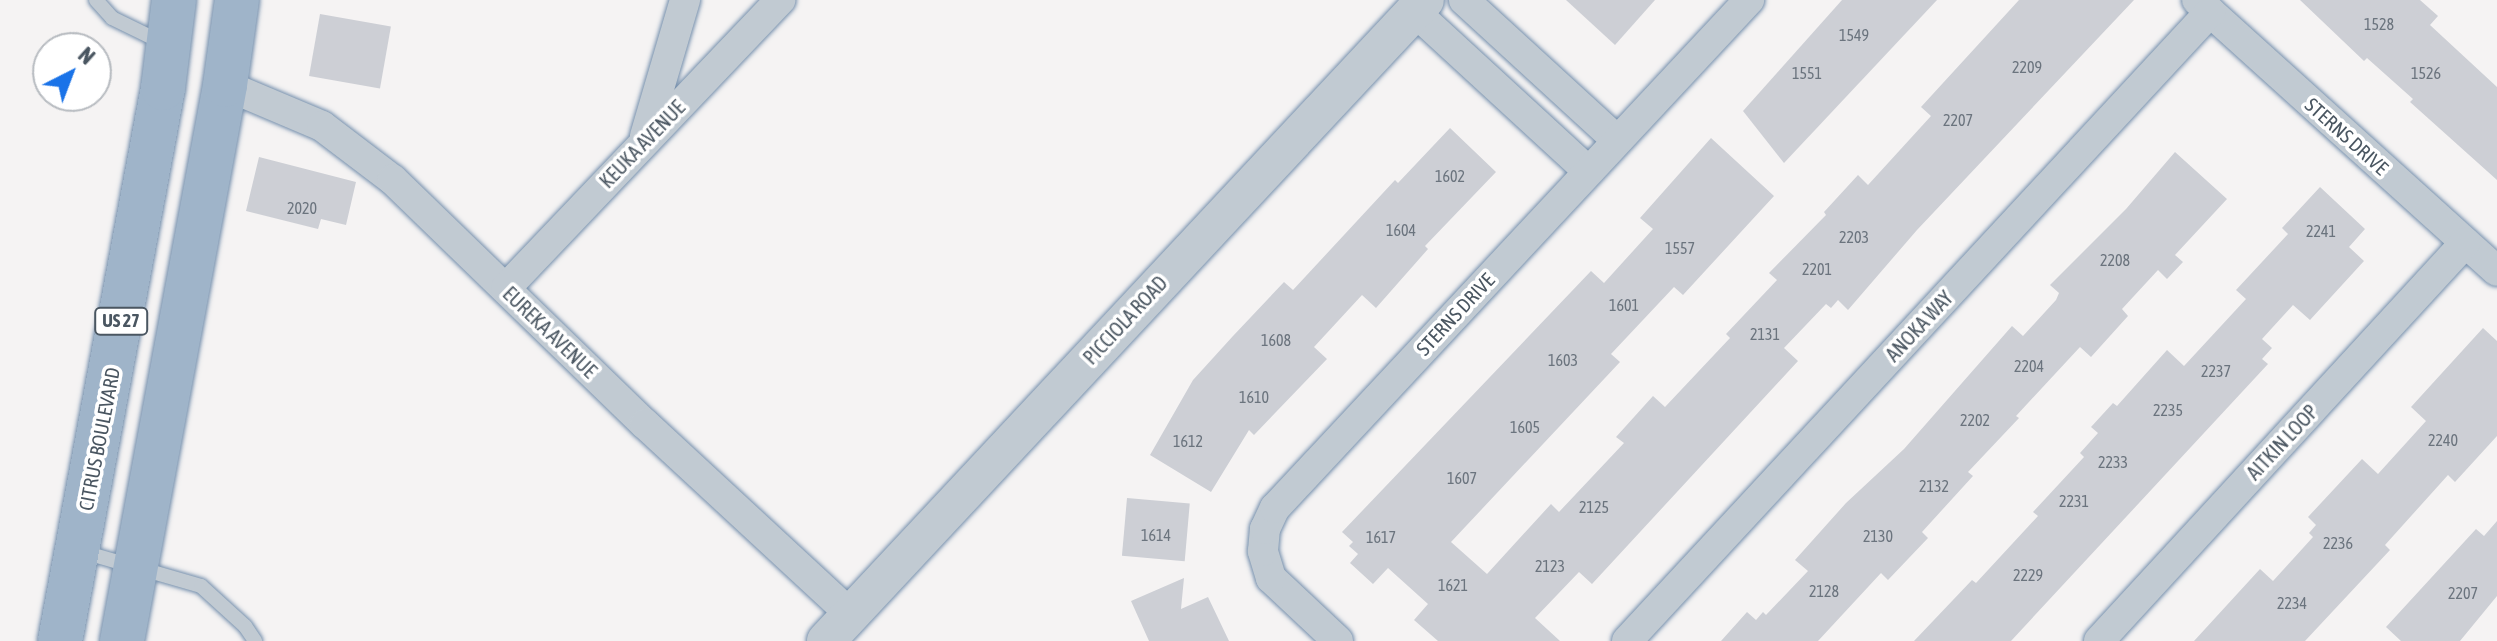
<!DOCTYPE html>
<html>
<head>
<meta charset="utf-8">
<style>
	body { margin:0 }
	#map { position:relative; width:2497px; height:641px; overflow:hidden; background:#f5f3f3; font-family:"Asap Condensed",sans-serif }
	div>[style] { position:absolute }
	.building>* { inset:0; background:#cdcfd5; transform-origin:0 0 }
	.roads { filter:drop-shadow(0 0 2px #7690ad) drop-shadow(0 0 2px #7690ad) }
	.service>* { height:14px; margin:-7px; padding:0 7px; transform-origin:7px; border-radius:7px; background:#c1cad2 }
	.minor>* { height:30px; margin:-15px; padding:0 15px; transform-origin:15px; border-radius:15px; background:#c1cad2 }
	.tertiary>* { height:38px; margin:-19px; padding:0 19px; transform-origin:19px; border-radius:19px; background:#c1cad2 }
	.trunk>* { height:44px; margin:-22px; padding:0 22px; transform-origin:22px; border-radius:22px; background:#9fb4c9 }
	span { translate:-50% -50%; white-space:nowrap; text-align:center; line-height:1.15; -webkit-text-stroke:7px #fff; paint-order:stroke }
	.number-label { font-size:16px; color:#6b747e }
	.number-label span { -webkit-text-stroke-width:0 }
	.shield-label span { padding:2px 6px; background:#fff; border:2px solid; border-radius:6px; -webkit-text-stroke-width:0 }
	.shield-label { font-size:18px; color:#4a5661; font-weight:700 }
	.street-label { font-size:20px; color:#4a5661 }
	.north { position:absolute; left:32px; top:32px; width:80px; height:80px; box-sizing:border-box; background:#fff; border:2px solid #b7bbc0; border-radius:50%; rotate:42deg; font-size:22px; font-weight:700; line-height:32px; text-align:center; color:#4a5661 }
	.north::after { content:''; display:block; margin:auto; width:28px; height:36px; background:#1a73e8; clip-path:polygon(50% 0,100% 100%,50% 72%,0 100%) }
</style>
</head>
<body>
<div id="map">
	<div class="building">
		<i style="clip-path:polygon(1566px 0,1655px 0,1615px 45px)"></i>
		<i style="clip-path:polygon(1842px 0,1937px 0,1784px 163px,1743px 111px)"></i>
		<i style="clip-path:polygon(2019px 0,2134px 0,1917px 230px,1848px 310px,1838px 300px,1831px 308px,1826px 304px,1784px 348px,1798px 361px,1592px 584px,1579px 572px,1535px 618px,1560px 641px,1438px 641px,1414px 620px,1428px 604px,1388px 568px,1373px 584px,1350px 563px,1358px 554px,1349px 546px,1353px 542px,1342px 532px,1591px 271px,1604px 283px,1653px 229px,1640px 218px,1711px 138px,1774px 196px,1683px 295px,1674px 287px,1611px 354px,1620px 362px,1451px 542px,1487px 574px,1551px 504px,1559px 512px,1624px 443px,1616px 437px,1653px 396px,1665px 407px,1730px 338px,1726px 334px,1777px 280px,1769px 273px,1826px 215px,1824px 212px,1858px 175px,1868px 185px,1931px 116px,1921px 107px)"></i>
		<i style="clip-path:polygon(2300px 0,2420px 0,2438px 16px,2430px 25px,2497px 87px,2497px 180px,2410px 102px,2413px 99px,2367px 58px,2364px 61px)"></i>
		<i style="left:320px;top:14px;width:72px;height:63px;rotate:10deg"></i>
		<i style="clip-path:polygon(1450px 128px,1496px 172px,1425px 246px,1428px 249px,1376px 308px,1362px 295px,1314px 347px,1327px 359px,1254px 435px,1249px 430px,1211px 492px,1150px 455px,1193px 380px,1233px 336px,1284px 282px,1293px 290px,1395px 180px,1398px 183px)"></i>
		<i style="clip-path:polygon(2175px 152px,2227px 199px,2175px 255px,2183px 262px,2167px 279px,2158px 270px,2122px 309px,2128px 316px,2091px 357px,2080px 347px,2016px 416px,2019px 418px,1968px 472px,1973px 476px,1922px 532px,1928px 538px,1888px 580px,1881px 573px,1818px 641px,1721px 641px,1747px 612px,1756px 620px,1763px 612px,1766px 615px,1808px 571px,1795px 560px,1846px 503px,1904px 449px,2012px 326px,2023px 336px,2056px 300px,2059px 293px,2050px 285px,2126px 209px)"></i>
		<i style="clip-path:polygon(259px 157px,356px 182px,346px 225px,321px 219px,318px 229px,246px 211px)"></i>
		<i style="clip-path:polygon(2320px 187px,2365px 229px,2349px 247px,2364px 261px,2310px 320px,2293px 305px,2262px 339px,2272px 348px,2262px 359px,2268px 364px,2011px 641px,1914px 641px,1972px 580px,1976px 583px,2038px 516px,2033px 512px,2084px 457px,2080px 453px,2098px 433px,2091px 427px,2113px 403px,2117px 406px,2167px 350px,2184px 366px,2246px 299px,2236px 290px,2288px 234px,2282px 228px)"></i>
		<i style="clip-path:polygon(2483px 328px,2497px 341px,2497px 436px,2455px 482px,2448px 475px,2385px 545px,2390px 550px,2305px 641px,2194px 641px,2260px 569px,2273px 581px,2313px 537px,2309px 533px,2316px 525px,2308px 517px,2362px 459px,2378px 474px,2426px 421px,2411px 407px)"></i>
		<i style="left:1127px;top:498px;width:63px;height:58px;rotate:5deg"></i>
		<i style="clip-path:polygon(2497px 521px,2497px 596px,2460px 641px,2401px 641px,2386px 627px,2476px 529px,2484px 536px)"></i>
		<i style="clip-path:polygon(1184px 578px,1181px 609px,1208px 597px,1229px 641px,1149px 641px,1131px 601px)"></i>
	</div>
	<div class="roads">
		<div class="service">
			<i style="left:96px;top:0;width:24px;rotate:48deg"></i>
			<i style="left:112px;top:18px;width:57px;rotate:26.1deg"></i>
			<i style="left:80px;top:551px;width:126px;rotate:16.1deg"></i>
			<i style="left:201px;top:586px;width:59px;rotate:42.3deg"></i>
			<i style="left:245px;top:626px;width:18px;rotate:56deg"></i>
		</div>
		<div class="minor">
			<i style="left:1464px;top:0;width:207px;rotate:42.5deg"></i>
			<i style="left:2197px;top:0;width:404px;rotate:42.1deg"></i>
			<i style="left:1414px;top:11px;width:236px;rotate:42.6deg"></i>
			<i style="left:225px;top:85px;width:105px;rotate:22.9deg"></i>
			<i style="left:322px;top:126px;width:89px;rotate:37.3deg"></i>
			<i style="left:393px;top:180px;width:351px;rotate:44.1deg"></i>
			<i style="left:645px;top:424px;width:281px;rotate:42.8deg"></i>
			<i style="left:645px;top:136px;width:142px;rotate:-73.6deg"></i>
			<i style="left:506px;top:288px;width:398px;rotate:-46.4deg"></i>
			<i style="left:1338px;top:641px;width:92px;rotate:-136.8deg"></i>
			<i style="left:1271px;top:578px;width:28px;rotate:-107deg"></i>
			<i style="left:1263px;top:551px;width:22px;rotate:-85deg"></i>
			<i style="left:1265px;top:529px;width:23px;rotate:-65deg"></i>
			<i style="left:1275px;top:508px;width:695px;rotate:-46.98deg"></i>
			<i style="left:1627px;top:641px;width:858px;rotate:-47.17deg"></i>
			<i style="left:2099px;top:641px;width:541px;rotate:-47.4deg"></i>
		</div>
		<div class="tertiary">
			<i style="left:826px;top:641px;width:877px;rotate:-46.94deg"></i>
		</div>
		<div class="trunk">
			<i style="left:60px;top:641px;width:563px;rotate:-79.45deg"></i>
			<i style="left:163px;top:88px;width:89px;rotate:-82.9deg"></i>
			<i style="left:122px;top:641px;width:565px;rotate:-79.5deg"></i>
			<i style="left:225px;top:85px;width:86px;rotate:-82deg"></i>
		</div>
	</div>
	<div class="number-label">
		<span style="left:2379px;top:24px">1528</span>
		<span style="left:1854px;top:35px">1549</span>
		<span style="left:2027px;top:67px">2209</span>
		<span style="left:1807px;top:73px">1551</span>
		<span style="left:2426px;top:73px">1526</span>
		<span style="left:1958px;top:120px">2207</span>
		<span style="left:1450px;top:176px">1602</span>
		<span style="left:302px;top:208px">2020</span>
		<span style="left:1401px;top:230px">1604</span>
		<span style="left:2321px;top:231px">2241</span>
		<span style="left:1854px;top:237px">2203</span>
		<span style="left:1680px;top:248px">1557</span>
		<span style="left:2115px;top:260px">2208</span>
		<span style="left:1817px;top:269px">2201</span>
		<span style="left:1624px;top:305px">1601</span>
		<span style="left:1765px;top:334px">2131</span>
		<span style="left:1276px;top:340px">1608</span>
		<span style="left:1563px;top:360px">1603</span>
		<span style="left:2029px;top:366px">2204</span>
		<span style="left:2216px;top:371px">2237</span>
		<span style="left:1254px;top:397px">1610</span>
		<span style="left:2168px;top:410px">2235</span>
		<span style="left:1975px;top:420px">2202</span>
		<span style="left:1525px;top:427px">1605</span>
		<span style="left:2443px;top:440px">2240</span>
		<span style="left:1188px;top:441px">1612</span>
		<span style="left:2113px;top:462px">2233</span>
		<span style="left:1462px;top:478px">1607</span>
		<span style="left:1934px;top:486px">2132</span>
		<span style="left:2074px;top:501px">2231</span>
		<span style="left:1594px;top:507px">2125</span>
		<span style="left:1156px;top:535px">1614</span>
		<span style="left:1878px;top:536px">2130</span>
		<span style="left:1381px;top:537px">1617</span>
		<span style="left:2338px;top:543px">2236</span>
		<span style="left:1550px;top:566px">2123</span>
		<span style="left:2028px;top:575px">2229</span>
		<span style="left:1453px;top:585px">1621</span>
		<span style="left:1824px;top:591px">2128</span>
		<span style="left:2463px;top:593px">2207</span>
		<span style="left:2292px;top:603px">2234</span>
	</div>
	<div class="shield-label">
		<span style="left:121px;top:321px">US 27</span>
	</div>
	<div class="street-label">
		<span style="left:2347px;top:136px;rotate:42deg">STERNS DRIVE</span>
		<span style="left:642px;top:144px;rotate:-46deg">KEUKA AVENUE</span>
		<span style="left:1455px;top:314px;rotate:-47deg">STERNS DRIVE</span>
		<span style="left:1125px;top:320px;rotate:-47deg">PICCIOLA ROAD</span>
		<span style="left:1919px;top:326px;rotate:-47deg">ANOKA WAY</span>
		<span style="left:550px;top:332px;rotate:44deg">EUREKA AVENUE</span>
		<span style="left:99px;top:439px;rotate:-79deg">CITRUS BOULEVARD</span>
		<span style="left:2282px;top:442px;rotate:-47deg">AITKIN LOOP</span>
	</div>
	<div class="north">N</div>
</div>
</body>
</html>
